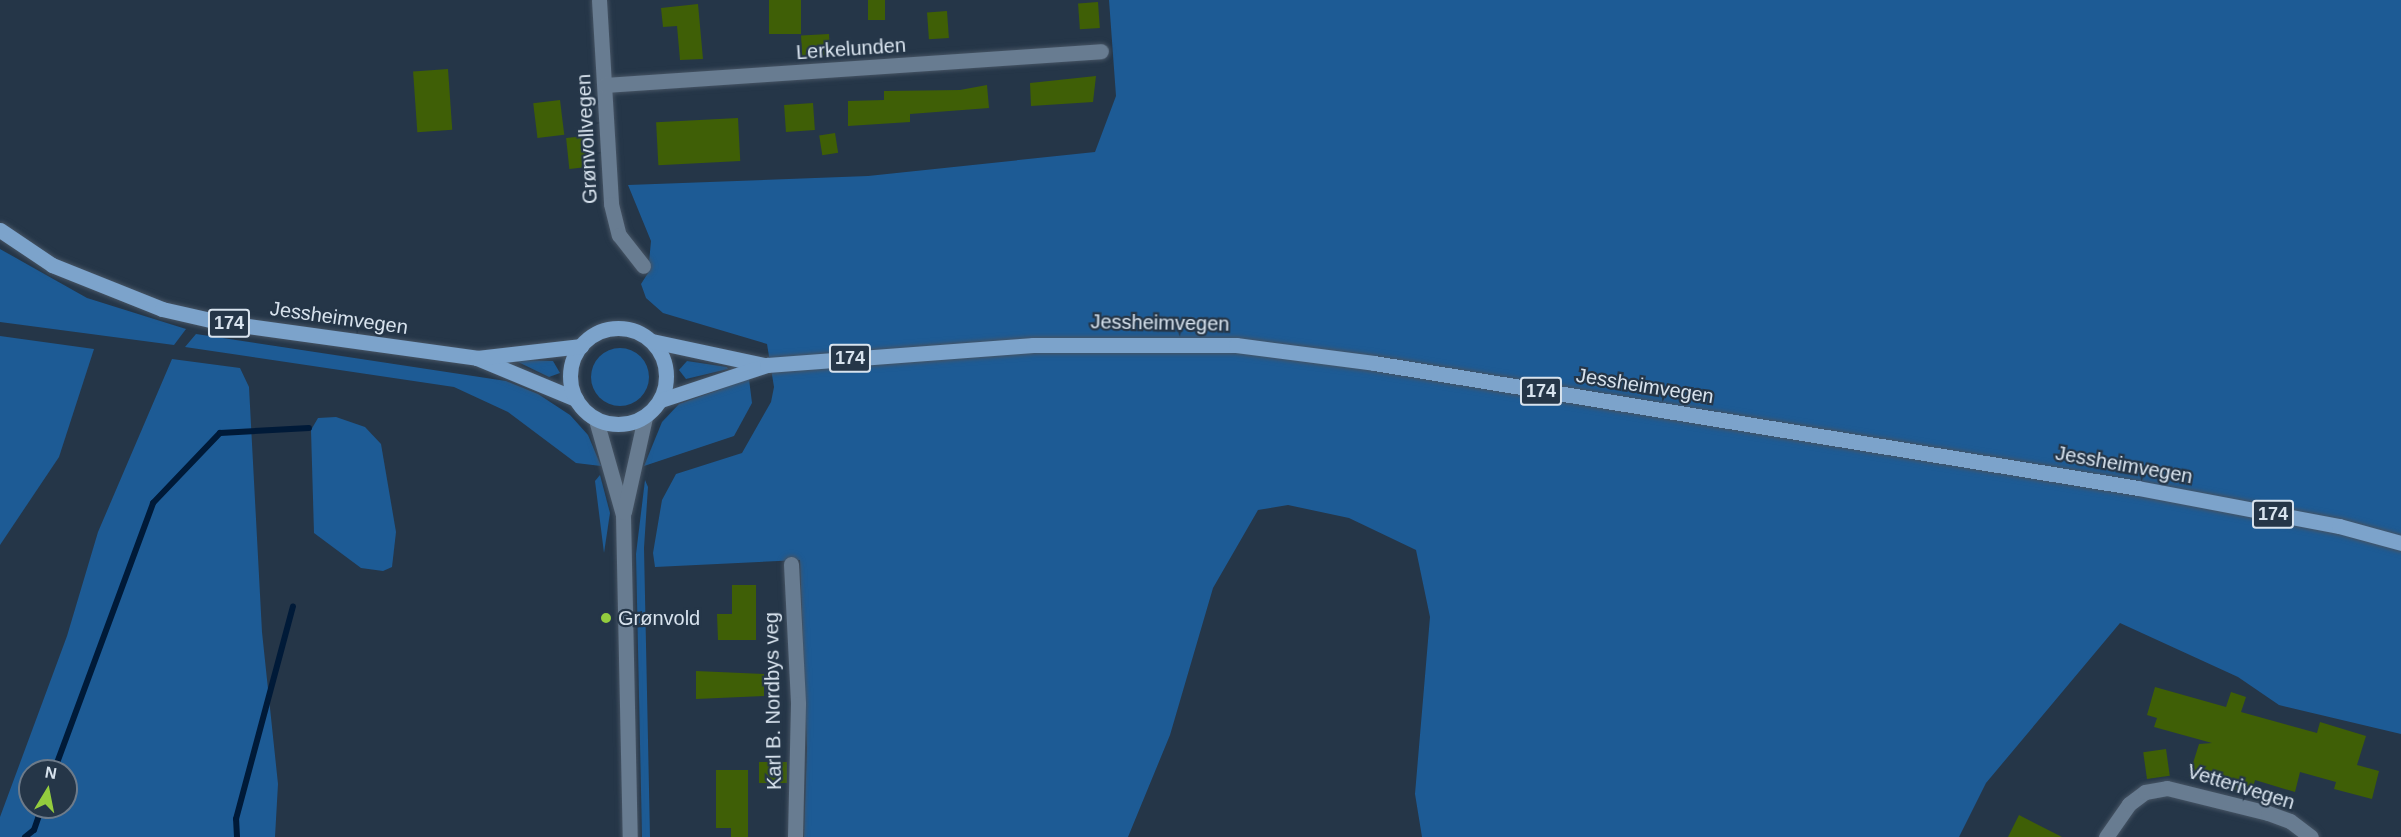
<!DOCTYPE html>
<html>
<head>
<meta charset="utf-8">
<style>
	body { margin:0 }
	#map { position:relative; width:2401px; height:837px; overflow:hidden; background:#253648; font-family:Helvetica,sans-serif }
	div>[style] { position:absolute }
	.green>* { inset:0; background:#1d5b95 }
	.round { border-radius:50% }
	.stream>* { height:6px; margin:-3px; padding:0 3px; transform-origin:3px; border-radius:3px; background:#001a38 }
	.building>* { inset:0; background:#3f5f06; transform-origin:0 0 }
	.roads { filter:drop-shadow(0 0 2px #465464) drop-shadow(0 0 2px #465464) }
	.street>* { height:15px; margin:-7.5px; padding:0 7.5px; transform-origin:7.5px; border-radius:7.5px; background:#687c91 }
	.secondary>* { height:15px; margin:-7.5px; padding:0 7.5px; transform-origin:7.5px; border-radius:7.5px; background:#687c91 }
	.primary>* { height:15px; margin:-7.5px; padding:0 7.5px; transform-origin:7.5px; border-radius:7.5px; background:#7ca3cb }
	.primary>.ring { margin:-7.5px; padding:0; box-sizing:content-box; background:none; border:15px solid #7ca3cb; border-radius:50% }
	.dots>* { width:16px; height:16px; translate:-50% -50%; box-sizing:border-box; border:3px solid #253648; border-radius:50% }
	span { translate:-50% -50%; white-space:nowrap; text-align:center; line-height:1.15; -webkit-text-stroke:4.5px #253648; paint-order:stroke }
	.shield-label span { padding:2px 4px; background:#253648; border:2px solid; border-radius:4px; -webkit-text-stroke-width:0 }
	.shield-label { font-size:18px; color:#d8e3ee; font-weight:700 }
	.street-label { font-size:20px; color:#d8e3ee }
	.poi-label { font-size:20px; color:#d8e3ee }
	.left { translate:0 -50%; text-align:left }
	.north { position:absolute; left:18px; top:759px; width:60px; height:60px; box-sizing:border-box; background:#253648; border:2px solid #6d7b8a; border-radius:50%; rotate:10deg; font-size:16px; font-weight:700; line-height:24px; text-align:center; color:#d8e3ee }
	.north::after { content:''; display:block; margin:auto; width:21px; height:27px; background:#93cd3e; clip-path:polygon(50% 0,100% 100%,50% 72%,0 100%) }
</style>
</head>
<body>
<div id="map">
	<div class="green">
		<i style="clip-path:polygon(1109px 0,2401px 0,2401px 734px,2279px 705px,2238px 677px,2120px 623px,1986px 783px,1959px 837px,1422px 837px,1415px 794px,1430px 617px,1416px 550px,1349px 518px,1288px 505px,1258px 510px,1213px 588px,1170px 735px,1128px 837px,804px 837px,807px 748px,800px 560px,655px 567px,653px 553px,662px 500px,676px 474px,742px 453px,771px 402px,774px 387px,767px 344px,663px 313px,646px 298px,641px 284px,648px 273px,651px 241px,628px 185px,868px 176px,1095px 152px,1116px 96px)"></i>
		<i style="clip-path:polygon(0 249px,87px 298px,186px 329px,174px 345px,0 322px)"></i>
		<i style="clip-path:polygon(196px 334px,506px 381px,538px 394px,570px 415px,588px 435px,601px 466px,576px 463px,508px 412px,454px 387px,185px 347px)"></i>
		<i style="clip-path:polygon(0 336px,94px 349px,59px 457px,0 545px)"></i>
		<i class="round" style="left:591px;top:348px;width:58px;height:58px"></i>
		<i style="clip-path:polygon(evenodd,172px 359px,240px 368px,249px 387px,262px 632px,278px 784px,275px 837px,0 837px,0 817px,67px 636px,98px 532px,172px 359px,30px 771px,66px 771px,66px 807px,30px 807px,30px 771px)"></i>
		<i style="clip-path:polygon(514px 360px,553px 361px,560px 373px,549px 377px)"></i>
		<i style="clip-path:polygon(687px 361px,727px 367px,728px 369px,686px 379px,679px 370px)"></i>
		<i style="clip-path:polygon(749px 379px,752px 403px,734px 436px,644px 466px,662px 422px,679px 404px)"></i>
		<i style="clip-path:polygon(336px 417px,365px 427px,381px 444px,396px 532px,392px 567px,383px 571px,361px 568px,314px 533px,311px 430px,318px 418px)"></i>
		<i style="clip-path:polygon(600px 475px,610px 513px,604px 553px,595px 481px)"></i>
		<i style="clip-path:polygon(645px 480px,648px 487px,644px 548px,650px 837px,642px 837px,636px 554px)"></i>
	</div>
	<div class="stream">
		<i style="left:54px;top:771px;width:286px;rotate:-69.7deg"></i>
		<i style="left:153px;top:503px;width:97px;rotate:-46.3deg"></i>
		<i style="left:220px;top:433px;width:89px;rotate:-3.2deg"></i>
		<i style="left:25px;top:837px;width:11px;rotate:-38deg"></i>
		<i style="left:34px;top:830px;width:24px;rotate:-71deg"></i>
		<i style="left:237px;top:837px;width:18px;rotate:-93deg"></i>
		<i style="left:236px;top:819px;width:220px;rotate:-75deg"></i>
	</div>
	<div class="building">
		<i style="left:769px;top:0;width:32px;height:34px"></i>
		<i style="left:868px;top:0;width:17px;height:20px"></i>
		<i style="left:1098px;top:2px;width:26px;height:20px;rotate:86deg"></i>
		<i style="clip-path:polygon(698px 4px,703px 59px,680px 60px,677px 26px,663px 27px,661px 8px)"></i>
		<i style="left:947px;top:11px;width:27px;height:20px;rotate:86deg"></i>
		<i style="left:829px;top:34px;width:21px;height:28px;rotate:87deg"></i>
		<i style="left:448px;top:69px;width:61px;height:35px;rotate:86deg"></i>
		<i style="clip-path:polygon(1096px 76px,1093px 102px,1031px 106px,1030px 83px)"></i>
		<i style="clip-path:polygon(987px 85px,989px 108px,910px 114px,910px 122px,848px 126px,848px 101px,884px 100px,884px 91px,960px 90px)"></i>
		<i style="left:560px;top:100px;width:35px;height:27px;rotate:83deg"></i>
		<i style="left:813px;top:103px;width:27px;height:29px;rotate:86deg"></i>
		<i style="left:738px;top:118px;width:43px;height:82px;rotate:87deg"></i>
		<i style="left:835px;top:133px;width:20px;height:16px;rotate:81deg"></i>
		<i style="left:586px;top:136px;width:31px;height:20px;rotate:84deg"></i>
		<i style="clip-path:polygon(732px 585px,756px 585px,756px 640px,718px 640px,717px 614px,732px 614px)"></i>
		<i style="clip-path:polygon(696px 671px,764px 674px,764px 696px,696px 699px)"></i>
		<i style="clip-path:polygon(2155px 687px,2226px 707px,2231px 692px,2246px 697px,2241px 712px,2317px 733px,2320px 722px,2366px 736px,2357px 765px,2379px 771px,2372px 799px,2334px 789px,2336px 782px,2300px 772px,2295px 792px,2255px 780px,2251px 795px,2189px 776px,2199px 744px,2212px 743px,2154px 727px,2157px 718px,2147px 715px)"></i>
		<i style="left:2166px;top:749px;width:27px;height:23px;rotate:82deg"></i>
		<i style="left:759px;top:762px;width:28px;height:21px"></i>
		<i style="clip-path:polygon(716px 770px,748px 770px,748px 837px,731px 837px,731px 828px,716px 828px)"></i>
		<i style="clip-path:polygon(2019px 815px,2062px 837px,2008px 837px)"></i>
	</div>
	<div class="roads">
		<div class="street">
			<i style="left:599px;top:0;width:204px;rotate:86.6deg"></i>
			<i style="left:611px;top:204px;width:32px;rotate:76deg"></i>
			<i style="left:619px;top:235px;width:39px;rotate:52deg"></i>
			<i style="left:605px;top:85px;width:497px;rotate:-3.9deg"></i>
			<i style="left:791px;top:564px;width:140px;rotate:87.1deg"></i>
			<i style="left:798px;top:704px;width:133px;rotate:91.3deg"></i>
			<i style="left:2106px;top:837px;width:40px;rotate:-55.1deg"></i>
			<i style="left:2129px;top:804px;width:20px;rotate:-37deg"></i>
			<i style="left:2145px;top:792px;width:22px;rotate:-10deg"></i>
			<i style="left:2167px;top:788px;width:104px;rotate:13.9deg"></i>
			<i style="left:2268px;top:813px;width:23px;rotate:20deg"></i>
			<i style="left:2290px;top:821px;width:26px;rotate:37deg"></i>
		</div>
		<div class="secondary">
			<i style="left:596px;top:420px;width:99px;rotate:74.1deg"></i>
			<i style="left:623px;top:515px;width:322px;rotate:88.8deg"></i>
			<i style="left:624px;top:512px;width:97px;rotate:-77.5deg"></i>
		</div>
		<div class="primary">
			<i style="left:0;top:230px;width:63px;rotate:33.9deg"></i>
			<i style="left:52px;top:265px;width:118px;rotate:21.8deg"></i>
			<i style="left:162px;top:309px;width:58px;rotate:12.8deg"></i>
			<i style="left:219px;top:322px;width:260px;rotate:7.9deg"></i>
			<i style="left:477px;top:358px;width:107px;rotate:22.5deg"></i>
			<i class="ring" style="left:570px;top:328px;width:81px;height:81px"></i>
			<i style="left:652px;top:341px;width:115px;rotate:12.1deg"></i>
			<i style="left:477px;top:358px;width:105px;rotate:-6.6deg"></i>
			<i style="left:661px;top:400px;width:112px;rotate:-18.3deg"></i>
			<i style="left:767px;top:365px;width:267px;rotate:-4.3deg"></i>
			<i style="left:1033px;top:345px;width:203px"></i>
			<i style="left:1236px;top:345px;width:139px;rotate:7.4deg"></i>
			<i style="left:1374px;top:363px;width:774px;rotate:9.29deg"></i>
			<i style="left:2138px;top:488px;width:205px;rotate:10.7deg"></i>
			<i style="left:2339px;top:526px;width:64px;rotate:15.3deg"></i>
		</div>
	</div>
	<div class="dots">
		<i style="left:606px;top:618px;background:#93cd3e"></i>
	</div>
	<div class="shield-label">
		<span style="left:229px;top:323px">174</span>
		<span style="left:850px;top:358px">174</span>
		<span style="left:1541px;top:391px">174</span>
		<span style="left:2273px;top:514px">174</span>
	</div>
	<div class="street-label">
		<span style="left:851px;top:49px;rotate:-4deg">Lerkelunden</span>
		<span style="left:587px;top:139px;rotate:-93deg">Grønvollvegen</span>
		<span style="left:339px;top:318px;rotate:8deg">Jessheimvegen</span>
		<span style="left:1160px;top:323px;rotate:1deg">Jessheimvegen</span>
		<span style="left:1645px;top:386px;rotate:9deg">Jessheimvegen</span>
		<span style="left:2124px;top:465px;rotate:10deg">Jessheimvegen</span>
		<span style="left:773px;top:701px;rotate:-91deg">Karl B. Nordbys veg</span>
		<span style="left:2241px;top:787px;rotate:17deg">Vetterivegen</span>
	</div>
	<div class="poi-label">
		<span class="left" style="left:618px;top:618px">Grønvold</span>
	</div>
	<div class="north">N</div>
</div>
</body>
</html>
